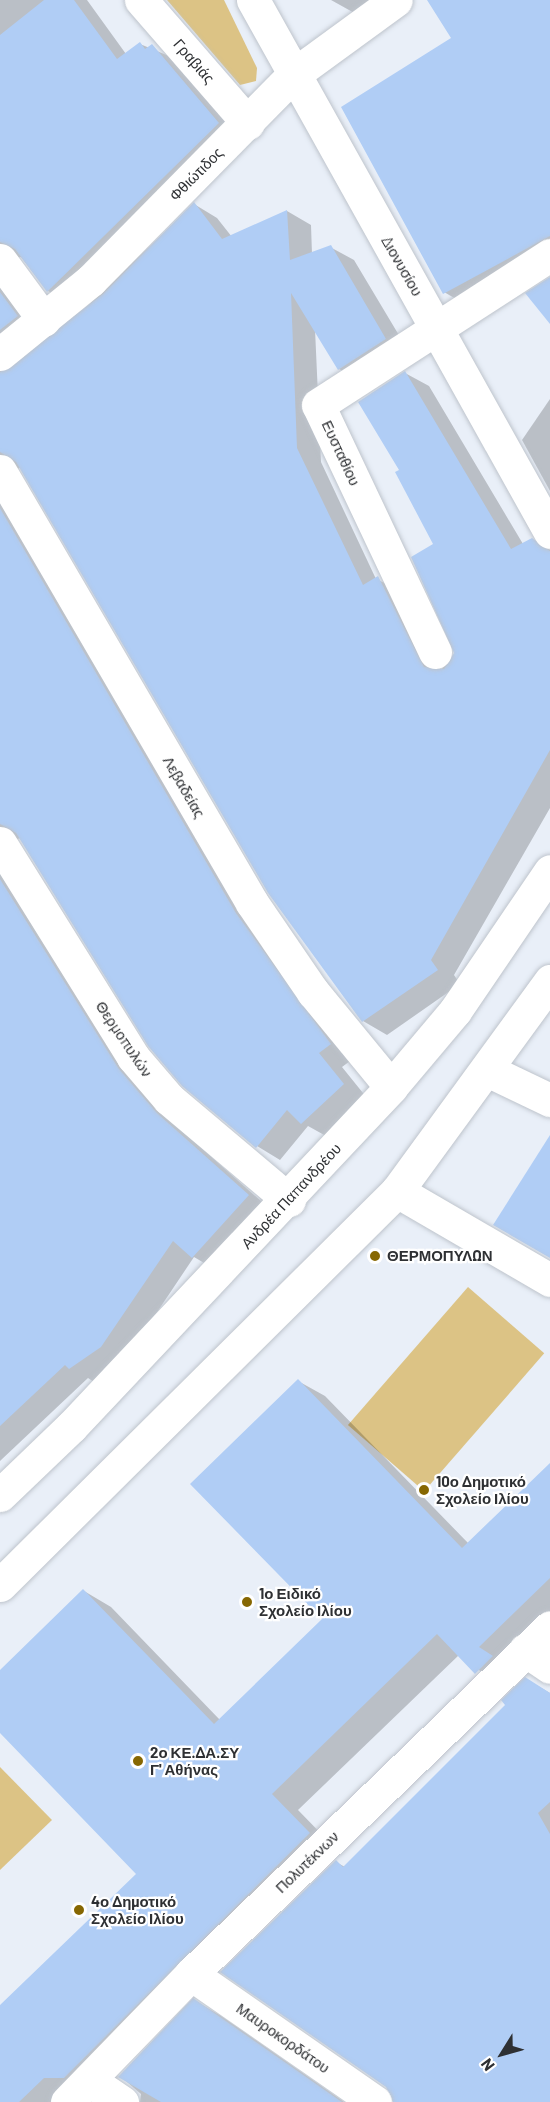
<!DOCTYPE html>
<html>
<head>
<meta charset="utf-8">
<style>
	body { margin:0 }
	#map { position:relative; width:550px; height:2102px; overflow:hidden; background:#e9eff8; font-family:Barlow,sans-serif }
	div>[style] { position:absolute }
	.green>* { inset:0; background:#dcc385; transform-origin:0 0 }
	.shadow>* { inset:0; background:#0003 }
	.building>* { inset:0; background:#b0cdf5 }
	.roads { filter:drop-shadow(0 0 2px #bec4cc) drop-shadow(0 0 2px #bec4cc) }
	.street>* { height:33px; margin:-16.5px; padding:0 16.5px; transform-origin:16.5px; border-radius:16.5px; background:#fff }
	.secondary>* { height:33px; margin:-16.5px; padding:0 16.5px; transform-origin:16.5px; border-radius:16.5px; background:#fff }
	.dots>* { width:16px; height:16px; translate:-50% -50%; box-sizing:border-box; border:3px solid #fff; border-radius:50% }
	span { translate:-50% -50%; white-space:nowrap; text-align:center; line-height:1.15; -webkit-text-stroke:4.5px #fff; paint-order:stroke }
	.street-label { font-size:15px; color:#2e3033 }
	.poi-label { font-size:15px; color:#2e3033; font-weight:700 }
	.left { translate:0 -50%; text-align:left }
	.north { position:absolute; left:472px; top:2024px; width:60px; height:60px; -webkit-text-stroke:4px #fff; paint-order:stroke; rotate:233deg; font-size:16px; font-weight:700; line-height:24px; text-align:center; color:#2e3033 }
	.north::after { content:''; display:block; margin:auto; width:21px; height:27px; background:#2e3033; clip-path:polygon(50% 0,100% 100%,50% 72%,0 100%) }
</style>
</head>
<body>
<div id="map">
	<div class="green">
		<i style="clip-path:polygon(167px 0,224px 0,257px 68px,256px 81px,240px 85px)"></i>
		<i style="left:468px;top:1287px;width:101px;height:183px;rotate:41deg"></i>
		<i style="clip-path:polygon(0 1767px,52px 1820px,0 1870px)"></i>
	</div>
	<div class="shadow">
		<i style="clip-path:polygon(0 0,87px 0,126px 54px,140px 44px,176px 59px,242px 138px,71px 304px,48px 291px,21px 257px,12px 258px,56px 336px,194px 204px,217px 218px,232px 237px,287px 211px,311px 225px,312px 254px,330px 247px,354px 260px,409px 352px,363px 382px,339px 369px,315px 329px,321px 462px,376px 579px,402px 591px,440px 671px,455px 654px,435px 545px,401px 470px,405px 373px,429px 386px,523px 544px,532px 539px,550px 550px,550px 808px,454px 975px,460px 984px,387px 1035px,363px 1021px,269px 892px,21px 467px,7px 475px,354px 1058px,342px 1067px,367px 1098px,326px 1136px,308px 1126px,280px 1160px,257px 1146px,21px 838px,13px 840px,180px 1129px,271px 1210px,216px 1270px,194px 1257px,125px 1360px,94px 1382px,88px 1378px,0 1461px)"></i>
		<i style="clip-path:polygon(331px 0,385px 0,358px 15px)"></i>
		<i style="clip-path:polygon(462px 0,550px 0,550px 261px,468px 306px,444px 292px,453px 39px)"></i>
		<i style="clip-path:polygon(550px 399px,550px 491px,522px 440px)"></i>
		<i style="clip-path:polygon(298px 1381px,325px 1396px,469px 1544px,550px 1465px,550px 1620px,503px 1688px,459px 1655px,298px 1810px,336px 1849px,83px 2102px,0 2102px,0 2007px,138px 1874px,0 1731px,0 1672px,84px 1591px,111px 1607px,220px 1720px,324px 1619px)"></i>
		<i style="clip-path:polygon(526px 1679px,550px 1693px,550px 2102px,395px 2102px,336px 1862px,345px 1867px,508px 1705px)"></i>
		<i style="clip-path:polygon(194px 2000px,221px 2016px,344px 2102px,140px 2102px,141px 2094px,120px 2076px)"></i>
	</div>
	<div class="building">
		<i style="clip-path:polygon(44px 0,74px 0,117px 59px,140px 42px,145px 49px,152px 44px,219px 123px,47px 292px,15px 249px,0 242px,0 35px)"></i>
		<i style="clip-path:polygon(427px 0,550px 0,550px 236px,443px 294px,341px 107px,451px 38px)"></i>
		<i style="clip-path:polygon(194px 202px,222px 239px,287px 210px,290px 260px,331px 245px,386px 339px,338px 370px,291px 293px,297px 448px,363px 585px,378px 576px,424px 667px,444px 669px,454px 653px,411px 557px,433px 544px,395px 472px,399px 470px,358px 402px,405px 371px,511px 549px,532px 538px,550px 551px,550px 750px,431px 960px,438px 970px,362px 1022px,268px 893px,16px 462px,0 452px,0 372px,103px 294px)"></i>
		<i style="clip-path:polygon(550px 277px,550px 324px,525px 293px)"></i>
		<i style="clip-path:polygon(0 292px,18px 316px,0 330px)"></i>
		<i style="clip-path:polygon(0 508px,236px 913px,331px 1044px,319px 1053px,344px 1084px,301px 1124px,287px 1110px,256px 1148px,182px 1086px,148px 1046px,16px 833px,0 824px)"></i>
		<i style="clip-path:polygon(0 879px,119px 1069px,157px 1113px,249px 1195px,192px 1258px,173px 1241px,101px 1347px,69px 1369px,65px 1365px,0 1426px)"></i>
		<i style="clip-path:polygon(550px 1135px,550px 1258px,493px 1225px)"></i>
		<i style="clip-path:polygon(298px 1379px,462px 1548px,550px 1463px,550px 1578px,479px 1647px,493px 1656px,475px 1674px,437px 1634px,272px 1794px,310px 1833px,64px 2078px,44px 2078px,19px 2102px,0 2102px,0 2005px,136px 1874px,0 1733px,0 1670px,83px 1589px,214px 1724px,322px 1619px,190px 1484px)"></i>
		<i style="clip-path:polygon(525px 1677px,550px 1693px,550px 1802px,538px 1813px,550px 1834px,550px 2102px,393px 2102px,386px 2087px,220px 1972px,336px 1860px,343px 1867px,505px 1705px,501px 1700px)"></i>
		<i style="clip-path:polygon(193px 1998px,342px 2102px,161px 2102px,118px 2077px)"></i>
	</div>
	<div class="roads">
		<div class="street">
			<i style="left:141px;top:0;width:163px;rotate:49deg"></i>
			<i style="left:253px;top:0;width:609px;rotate:60.83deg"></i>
			<i style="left:0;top:260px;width:74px;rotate:53.7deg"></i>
			<i style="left:0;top:354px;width:117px;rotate:-39.1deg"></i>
			<i style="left:91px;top:280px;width:288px;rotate:-45.4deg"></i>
			<i style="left:293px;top:75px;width:127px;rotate:-36.1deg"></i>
			<i style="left:0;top:471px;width:500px;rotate:59.74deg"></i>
			<i style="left:252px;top:903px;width:108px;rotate:55.6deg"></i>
			<i style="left:313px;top:992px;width:123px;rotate:50.6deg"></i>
			<i style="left:435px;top:652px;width:273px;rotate:-115.3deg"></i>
			<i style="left:318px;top:405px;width:276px;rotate:-32.9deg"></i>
			<i style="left:0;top:843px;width:252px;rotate:58.1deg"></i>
			<i style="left:133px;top:1057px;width:55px;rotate:49.4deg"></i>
			<i style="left:169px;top:1099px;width:157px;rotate:40.1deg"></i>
			<i style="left:487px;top:1070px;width:70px;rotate:25.5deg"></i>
			<i style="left:397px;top:1191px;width:177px;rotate:30.2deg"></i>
			<i style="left:525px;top:1650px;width:30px;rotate:34deg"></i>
			<i style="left:191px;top:1974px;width:224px;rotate:34.8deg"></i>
			<i style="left:89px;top:2080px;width:40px;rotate:34deg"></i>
		</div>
		<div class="secondary">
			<i style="left:0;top:1495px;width:98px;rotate:-43.8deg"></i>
			<i style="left:71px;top:1427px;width:467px;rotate:-46.7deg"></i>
			<i style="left:391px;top:1087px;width:99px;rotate:-49.9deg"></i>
			<i style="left:455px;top:1011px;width:169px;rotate:-55.8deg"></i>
			<i style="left:0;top:1585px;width:559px;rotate:-44.78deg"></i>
			<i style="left:397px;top:1191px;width:260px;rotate:-53.9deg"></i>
			<i style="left:67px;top:2102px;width:178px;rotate:-45.9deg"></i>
			<i style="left:191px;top:1974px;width:499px;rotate:-44deg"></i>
		</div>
	</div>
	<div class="dots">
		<i style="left:375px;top:1256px;background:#866702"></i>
		<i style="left:424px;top:1490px;background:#866702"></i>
		<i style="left:247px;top:1602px;background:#866702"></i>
		<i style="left:138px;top:1761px;background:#866702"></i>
		<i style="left:79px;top:1910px;background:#866702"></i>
	</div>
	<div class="street-label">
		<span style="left:194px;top:61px;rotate:49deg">Γραβιάς</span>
		<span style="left:196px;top:174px;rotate:-45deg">Φθιώτιδος</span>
		<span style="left:402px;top:266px;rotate:60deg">Διονυσίου</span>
		<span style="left:341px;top:453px;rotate:65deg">Ευσταθίου</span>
		<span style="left:184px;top:787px;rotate:60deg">Λεβαδείας</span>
		<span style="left:124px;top:1039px;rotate:56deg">Θερμοπυλών</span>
		<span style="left:291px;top:1196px;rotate:-47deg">Ανδρέα Παπανδρέου</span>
		<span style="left:307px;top:1862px;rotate:-44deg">Πολυτέκνων</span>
		<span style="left:283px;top:2038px;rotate:35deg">Μαυροκορδάτου</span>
	</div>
	<div class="poi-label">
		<span class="left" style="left:387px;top:1256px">ΘΕΡΜΟΠΥΛΩΝ</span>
		<span class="left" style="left:436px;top:1490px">10ο Δημοτικό<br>Σχολείο Ιλίου</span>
		<span class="left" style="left:259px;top:1602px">1ο Ειδικό<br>Σχολείο Ιλίου</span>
		<span class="left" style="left:150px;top:1761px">2ο ΚΕ.ΔΑ.ΣΥ<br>Γ' Αθήνας</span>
		<span class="left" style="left:91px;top:1910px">4ο Δημοτικό<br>Σχολείο Ιλίου</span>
	</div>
	<div class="north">N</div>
</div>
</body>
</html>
